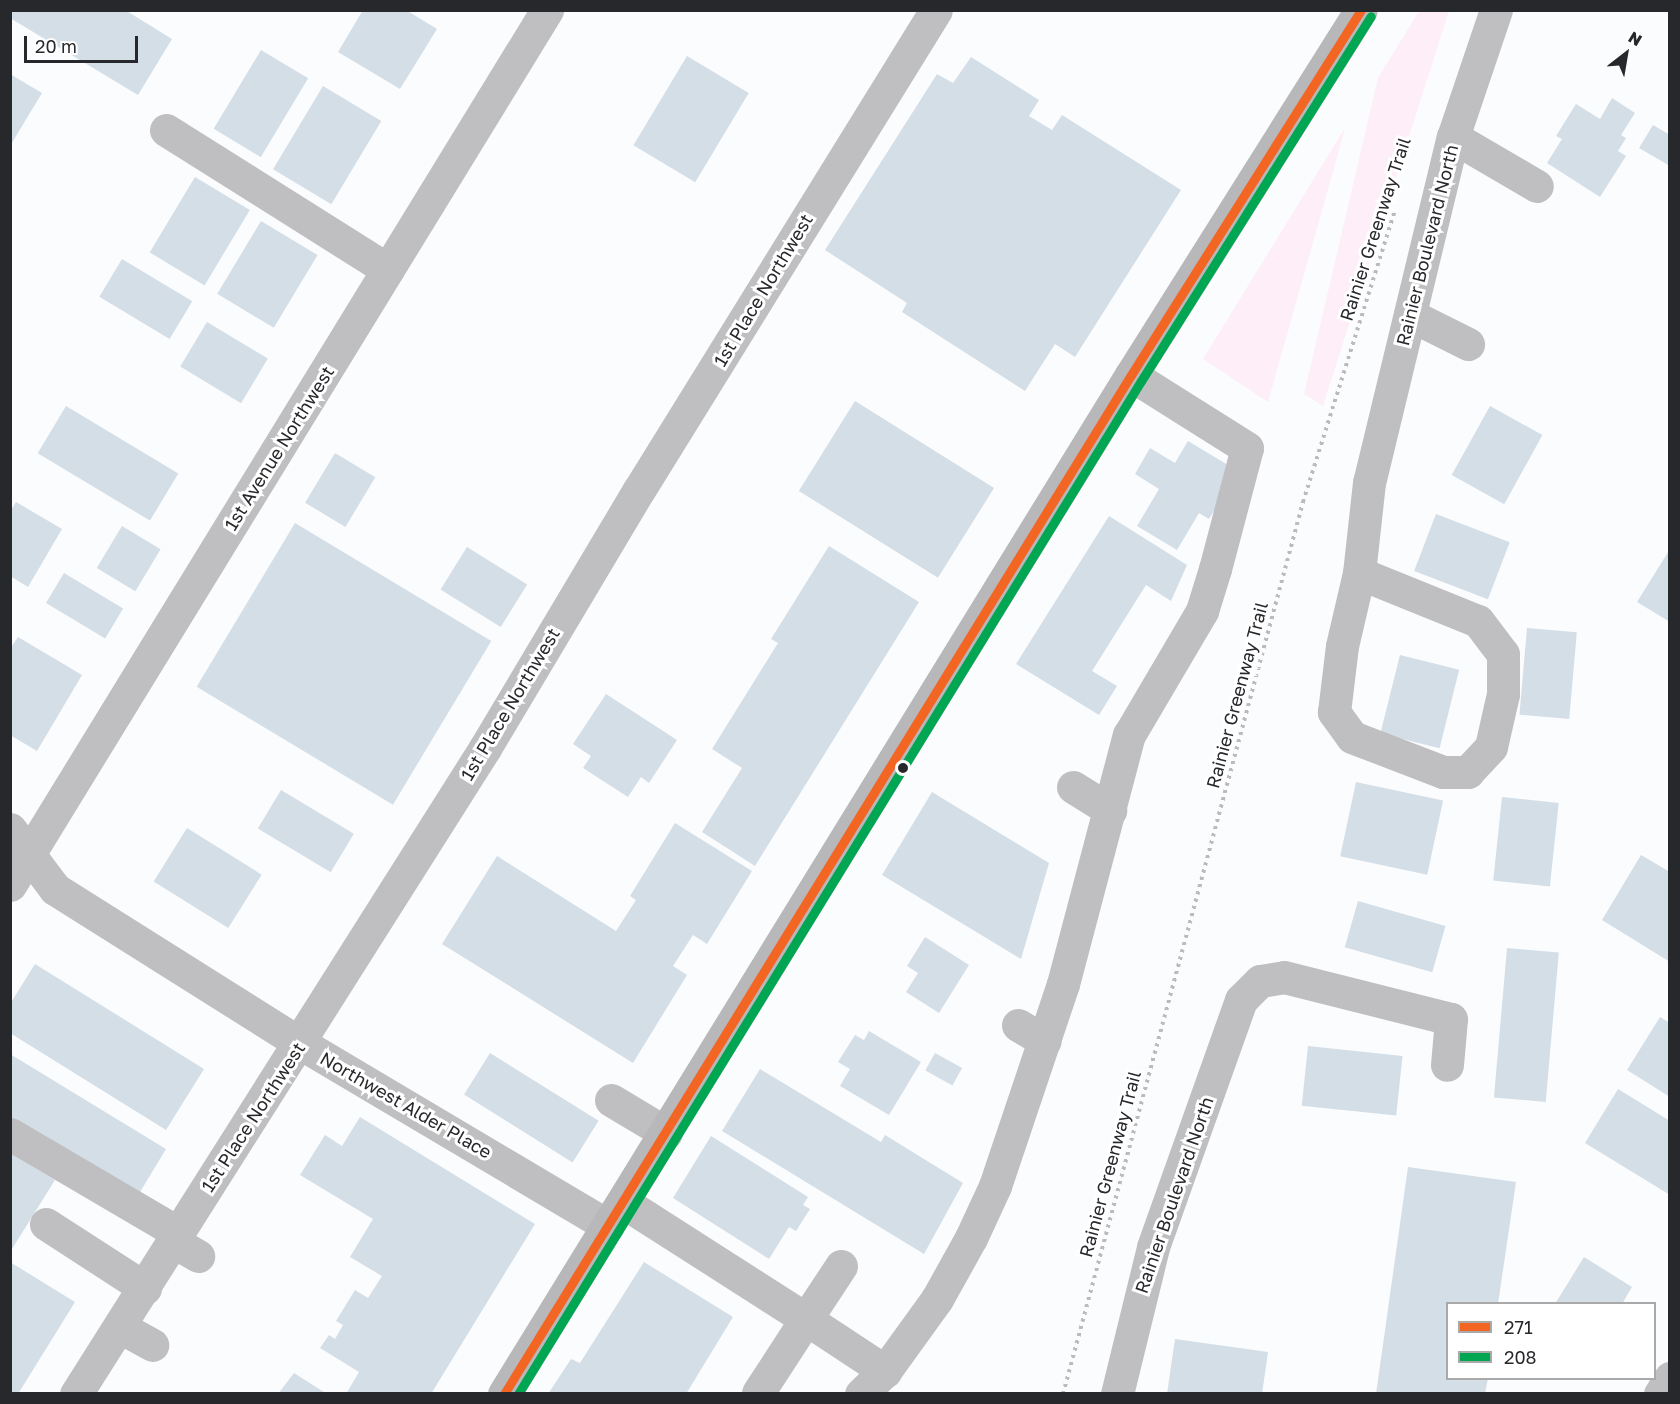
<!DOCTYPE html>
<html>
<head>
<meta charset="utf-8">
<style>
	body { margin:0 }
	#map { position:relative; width:1680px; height:1404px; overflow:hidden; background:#fbfcfe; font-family:"Golos Text",sans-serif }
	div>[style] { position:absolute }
	.green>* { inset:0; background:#fdeef8 }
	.building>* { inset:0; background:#d4dee7; transform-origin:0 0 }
	.path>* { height:4px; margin-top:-2px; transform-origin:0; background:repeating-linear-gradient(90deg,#bbbbbd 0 3px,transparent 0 7.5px) }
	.minor>* { height:33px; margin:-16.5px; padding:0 16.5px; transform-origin:16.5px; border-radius:16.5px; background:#bfbfc1 }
	.major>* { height:33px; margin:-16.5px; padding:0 16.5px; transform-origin:16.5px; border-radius:16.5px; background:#b8b7b9 }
	.bus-1>* { height:9px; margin:-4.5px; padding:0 4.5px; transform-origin:4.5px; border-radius:4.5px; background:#f26522 }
	.bus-2>* { height:9px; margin:-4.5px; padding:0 4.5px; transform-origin:4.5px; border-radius:4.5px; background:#00a651 }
	.dots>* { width:16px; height:16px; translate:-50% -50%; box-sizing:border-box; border:3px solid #fff; border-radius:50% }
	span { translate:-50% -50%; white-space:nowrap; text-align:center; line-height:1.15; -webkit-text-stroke:6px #fff; paint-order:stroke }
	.street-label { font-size:18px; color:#27282b }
	.frame { position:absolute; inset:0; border:12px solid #27282b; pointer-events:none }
	.legend { position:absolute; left:1446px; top:1302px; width:210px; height:78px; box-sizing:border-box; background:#fff; border:2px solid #a9a9aa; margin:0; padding:8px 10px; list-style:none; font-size:18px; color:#27282b }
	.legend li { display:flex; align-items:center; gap:12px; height:30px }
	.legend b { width:30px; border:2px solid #a9a9aa }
	.north { position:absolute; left:1596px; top:24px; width:60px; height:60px; -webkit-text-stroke:4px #fff; paint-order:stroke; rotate:31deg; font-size:16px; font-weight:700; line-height:24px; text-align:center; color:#27282b }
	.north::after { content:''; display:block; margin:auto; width:21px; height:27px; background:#27282b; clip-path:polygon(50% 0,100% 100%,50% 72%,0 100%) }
	.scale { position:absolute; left:24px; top:36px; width:114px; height:27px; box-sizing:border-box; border:3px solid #27282b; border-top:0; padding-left:8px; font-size:18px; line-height:21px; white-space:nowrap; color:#27282b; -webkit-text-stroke:4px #fff; paint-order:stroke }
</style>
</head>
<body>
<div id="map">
	<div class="green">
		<i style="clip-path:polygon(1419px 11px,1449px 11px,1323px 406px,1304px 394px,1378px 78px)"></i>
		<i style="clip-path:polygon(1345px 128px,1334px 168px,1268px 402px,1203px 359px)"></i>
	</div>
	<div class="building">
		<i style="clip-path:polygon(125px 10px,172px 39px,138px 95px,10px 18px,11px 10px)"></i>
		<i style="clip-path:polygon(363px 10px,406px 10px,437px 29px,400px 89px,338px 52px)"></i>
		<i style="left:261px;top:50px;width:55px;height:92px;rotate:31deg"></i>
		<i style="left:687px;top:56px;width:72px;height:104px;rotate:31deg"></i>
		<i style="clip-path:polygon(971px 57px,1039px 100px,1029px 116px,1052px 130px,1062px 115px,1181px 190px,1075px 357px,1055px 344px,1025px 391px,902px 312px,907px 303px,825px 250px,937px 74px,953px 83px)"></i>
		<i style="clip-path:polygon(10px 74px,42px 93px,10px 146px)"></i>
		<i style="left:323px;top:86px;width:68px;height:97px;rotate:31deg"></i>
		<i style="clip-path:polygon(1612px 98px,1635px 113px,1621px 135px,1626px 138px,1618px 151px,1626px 156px,1600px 197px,1547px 163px,1562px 139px,1556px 136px,1576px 104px,1600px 119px)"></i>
		<i style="clip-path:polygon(1653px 125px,1670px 135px,1670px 166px,1639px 148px)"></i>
		<i style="left:195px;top:177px;width:64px;height:88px;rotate:31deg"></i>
		<i style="left:261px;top:221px;width:66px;height:85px;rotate:31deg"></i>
		<i style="left:122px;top:259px;width:82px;height:44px;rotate:31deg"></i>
		<i style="left:207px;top:322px;width:71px;height:52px;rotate:31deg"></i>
		<i style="left:855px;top:401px;width:164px;height:106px;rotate:32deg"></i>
		<i style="left:66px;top:406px;width:131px;height:55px;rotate:31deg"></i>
		<i style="left:1490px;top:406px;width:60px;height:79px;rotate:29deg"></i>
		<i style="clip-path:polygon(1188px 441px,1238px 471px,1209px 519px,1199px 513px,1177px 550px,1137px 526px,1159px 489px,1135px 474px,1150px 448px,1175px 463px)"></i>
		<i style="left:335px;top:453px;width:47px;height:58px;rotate:31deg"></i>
		<i style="clip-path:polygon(16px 502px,62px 529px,28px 587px,10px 576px,10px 512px)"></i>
		<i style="left:1436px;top:514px;width:79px;height:61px;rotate:21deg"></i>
		<i style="clip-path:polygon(1109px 516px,1187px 565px,1171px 601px,1146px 585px,1092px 671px,1117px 686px,1099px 715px,1016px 664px)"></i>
		<i style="left:295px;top:523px;width:229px;height:191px;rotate:31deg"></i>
		<i style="left:122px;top:526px;width:45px;height:49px;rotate:31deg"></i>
		<i style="clip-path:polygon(829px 546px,919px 602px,755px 866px,702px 832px,742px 768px,712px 749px,778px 643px,771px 639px)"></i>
		<i style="left:467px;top:547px;width:71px;height:50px;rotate:32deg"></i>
		<i style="clip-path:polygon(1670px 549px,1670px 622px,1637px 602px)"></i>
		<i style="left:64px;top:573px;width:69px;height:35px;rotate:31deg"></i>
		<i style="left:1527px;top:628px;width:50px;height:87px;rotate:5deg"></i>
		<i style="clip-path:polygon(18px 637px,82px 675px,37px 751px,10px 735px,10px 649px)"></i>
		<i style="left:1400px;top:655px;width:61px;height:81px;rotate:14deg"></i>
		<i style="clip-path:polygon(606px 694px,677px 740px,649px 783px,641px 777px,628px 797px,583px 768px,591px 756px,573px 744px)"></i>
		<i style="left:1356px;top:782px;width:89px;height:76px;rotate:12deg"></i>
		<i style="left:281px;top:790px;width:85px;height:45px;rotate:31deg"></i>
		<i style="clip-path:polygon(932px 792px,1049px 863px,1021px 959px,882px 875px)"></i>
		<i style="left:1502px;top:797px;width:57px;height:84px;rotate:6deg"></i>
		<i style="clip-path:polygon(675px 823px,752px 871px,707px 944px,693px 935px,673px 966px,687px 975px,633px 1063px,442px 944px,497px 856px,616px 931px,636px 900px,630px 896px)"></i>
		<i style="left:187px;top:828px;width:88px;height:63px;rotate:32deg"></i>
		<i style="clip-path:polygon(1641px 855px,1670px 872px,1670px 962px,1602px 920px)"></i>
		<i style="left:1358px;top:901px;width:91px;height:48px;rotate:16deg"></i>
		<i style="clip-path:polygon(925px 937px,969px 965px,939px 1013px,906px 992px,918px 973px,907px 966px)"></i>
		<i style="left:1507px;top:948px;width:52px;height:150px;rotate:5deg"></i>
		<i style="clip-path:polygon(35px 964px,204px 1069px,166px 1130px,10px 1033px,10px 1004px)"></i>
		<i style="clip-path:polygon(1660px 1017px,1670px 1023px,1670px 1097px,1627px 1070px)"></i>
		<i style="clip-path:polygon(869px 1031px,921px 1062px,889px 1115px,840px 1086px,850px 1069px,838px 1062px,855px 1035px,864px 1040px)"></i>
		<i style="left:1308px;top:1046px;width:95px;height:60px;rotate:6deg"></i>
		<i style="left:490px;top:1053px;width:128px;height:49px;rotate:32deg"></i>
		<i style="left:935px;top:1053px;width:31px;height:20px;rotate:29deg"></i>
		<i style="clip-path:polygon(10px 1054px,166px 1149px,137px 1197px,10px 1118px)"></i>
		<i style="clip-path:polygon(760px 1069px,881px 1142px,885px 1135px,963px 1183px,924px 1254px,722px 1131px)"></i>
		<i style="clip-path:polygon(1618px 1089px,1670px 1121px,1670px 1195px,1585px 1143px)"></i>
		<i style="clip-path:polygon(360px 1117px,535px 1224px,431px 1394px,346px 1394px,359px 1372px,320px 1348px,329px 1335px,335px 1339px,343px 1325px,336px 1321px,355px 1290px,368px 1298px,382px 1276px,350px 1257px,373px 1219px,300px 1175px,325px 1135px,342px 1146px)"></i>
		<i style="clip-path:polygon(711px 1136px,808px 1197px,803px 1205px,810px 1209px,796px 1231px,789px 1227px,769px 1259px,673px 1198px)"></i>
		<i style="clip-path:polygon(10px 1153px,55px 1180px,12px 1249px,10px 1248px)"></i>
		<i style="clip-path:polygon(1408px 1167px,1516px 1182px,1498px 1304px,1448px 1304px,1448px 1378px,1488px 1378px,1485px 1394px,1376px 1394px)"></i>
		<i style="clip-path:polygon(1584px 1257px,1632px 1287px,1622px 1304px,1555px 1304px)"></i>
		<i style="clip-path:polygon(10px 1262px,75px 1302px,18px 1394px,10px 1394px)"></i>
		<i style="clip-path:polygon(644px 1262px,733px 1317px,686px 1394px,548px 1394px,571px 1359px,580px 1363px)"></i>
		<i style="clip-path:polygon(1175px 1339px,1268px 1352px,1262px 1394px,1167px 1394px)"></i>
		<i style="clip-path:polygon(294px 1373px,327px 1394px,278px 1394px)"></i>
	</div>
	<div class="path">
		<i style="left:1063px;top:1394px;width:924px;rotate:-74.94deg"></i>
		<i style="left:1303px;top:502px;width:305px;rotate:-72.5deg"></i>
	</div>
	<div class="minor">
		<i style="left:166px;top:130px;width:262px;rotate:32.2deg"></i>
		<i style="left:1453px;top:137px;width:97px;rotate:30.3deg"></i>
		<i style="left:1410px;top:315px;width:65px;rotate:26.6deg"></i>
		<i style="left:1359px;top:573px;width:128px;rotate:22deg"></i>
		<i style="left:1478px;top:621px;width:41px;rotate:52.9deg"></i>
		<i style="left:1503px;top:654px;width:40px;rotate:90deg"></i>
		<i style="left:1503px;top:694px;width:54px;rotate:102.8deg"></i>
		<i style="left:1491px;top:747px;width:34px;rotate:133deg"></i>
		<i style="left:1468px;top:772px;width:25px;rotate:180deg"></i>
		<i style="left:1443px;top:772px;width:97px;rotate:-159deg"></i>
		<i style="left:1352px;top:737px;width:31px;rotate:-126deg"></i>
		<i style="left:1334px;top:712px;width:66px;rotate:-83.1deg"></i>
		<i style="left:1342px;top:646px;width:75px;rotate:-76.9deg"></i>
		<i style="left:1359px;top:573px;width:91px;rotate:-83.7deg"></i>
		<i style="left:1369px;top:483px;width:356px;rotate:-76.4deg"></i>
		<i style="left:1453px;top:137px;width:134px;rotate:-71.3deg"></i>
		<i style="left:1073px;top:787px;width:44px;rotate:31.9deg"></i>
		<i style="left:10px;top:829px;width:75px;rotate:53.1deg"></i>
		<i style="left:55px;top:889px;width:289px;rotate:32.2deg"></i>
		<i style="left:300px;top:1043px;width:358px;rotate:30.7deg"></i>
		<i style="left:10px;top:885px;width:1027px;rotate:-58.46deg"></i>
		<i style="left:1018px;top:1025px;width:31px;rotate:31deg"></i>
		<i style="left:611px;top:1100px;width:64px;rotate:31deg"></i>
		<i style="left:10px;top:1134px;width:196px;rotate:30.4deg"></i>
		<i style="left:623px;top:1202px;width:217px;rotate:32.6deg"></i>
		<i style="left:806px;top:1319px;width:88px;rotate:123deg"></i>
		<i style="left:46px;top:1224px;width:118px;rotate:32.9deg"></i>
		<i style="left:174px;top:1242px;width:28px;rotate:30deg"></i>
		<i style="left:841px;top:1266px;width:64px;rotate:123.4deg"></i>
		<i style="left:806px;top:1319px;width:95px;rotate:33.4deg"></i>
		<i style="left:120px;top:1327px;width:37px;rotate:29deg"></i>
		<i style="left:76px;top:1394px;width:765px;rotate:-57.66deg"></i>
		<i style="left:485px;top:748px;width:300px;rotate:-59.2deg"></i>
		<i style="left:639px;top:490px;width:564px;rotate:-58.25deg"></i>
		<i style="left:861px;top:1394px;width:33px;rotate:-44deg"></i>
		<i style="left:885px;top:1371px;width:89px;rotate:-54.2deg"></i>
		<i style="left:937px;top:1299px;width:70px;rotate:-60.9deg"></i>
		<i style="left:971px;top:1238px;width:57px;rotate:-65.2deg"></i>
		<i style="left:995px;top:1186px;width:213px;rotate:-71.4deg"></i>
		<i style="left:1063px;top:984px;width:258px;rotate:-75.2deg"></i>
		<i style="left:1129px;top:735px;width:144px;rotate:-59.5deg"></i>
		<i style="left:1202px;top:611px;width:44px;rotate:-72.8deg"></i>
		<i style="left:1215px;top:569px;width:125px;rotate:-75.2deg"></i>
		<i style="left:1247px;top:448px;width:137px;rotate:-147.8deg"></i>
		<i style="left:1117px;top:1394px;width:151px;rotate:-76.2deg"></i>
		<i style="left:1153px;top:1247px;width:262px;rotate:-70.4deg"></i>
		<i style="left:1241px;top:1000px;width:27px;rotate:-45deg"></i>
		<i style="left:1260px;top:981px;width:24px;rotate:-9deg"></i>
		<i style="left:1284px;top:977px;width:172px;rotate:14.1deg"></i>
		<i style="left:1451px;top:1019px;width:46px;rotate:95deg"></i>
		<i style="left:1660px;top:1394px;width:19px;rotate:-58deg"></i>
	</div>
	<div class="major">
		<i style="left:504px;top:1394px;width:1196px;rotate:-58.4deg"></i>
		<i style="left:1131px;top:375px;width:431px;rotate:-57.8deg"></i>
	</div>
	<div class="bus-1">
		<i style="left:504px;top:1394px;width:1196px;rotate:-58.4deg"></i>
		<i style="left:1131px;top:375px;width:431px;rotate:-57.8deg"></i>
	</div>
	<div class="bus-2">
		<i style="left:518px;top:1394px;width:1189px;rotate:-58.41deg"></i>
		<i style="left:1141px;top:381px;width:431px;rotate:-57.8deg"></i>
	</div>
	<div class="dots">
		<i style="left:903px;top:768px;background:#27282b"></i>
	</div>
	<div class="street-label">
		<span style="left:1375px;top:229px;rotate:-72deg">Rainier Greenway Trail</span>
		<span style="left:1427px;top:245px;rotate:-76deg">Rainier Boulevard North</span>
		<span style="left:763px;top:290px;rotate:-59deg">1st Place Northwest</span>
		<span style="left:279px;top:448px;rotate:-58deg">1st Avenue Northwest</span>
		<span style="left:1237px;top:695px;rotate:-75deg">Rainier Greenway Trail</span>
		<span style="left:510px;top:704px;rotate:-59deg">1st Place Northwest</span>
		<span style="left:406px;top:1105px;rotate:30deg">Northwest Alder Place</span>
		<span style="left:253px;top:1117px;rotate:-57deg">1st Place Northwest</span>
		<span style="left:1110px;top:1164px;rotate:-75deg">Rainier Greenway Trail</span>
		<span style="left:1174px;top:1195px;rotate:-71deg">Rainier Boulevard North</span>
	</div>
	<div class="frame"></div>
	<ul class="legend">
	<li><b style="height:8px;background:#f26522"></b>271</li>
	<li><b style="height:8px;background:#00a651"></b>208</li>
	</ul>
	<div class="north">N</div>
	<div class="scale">20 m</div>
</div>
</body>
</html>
